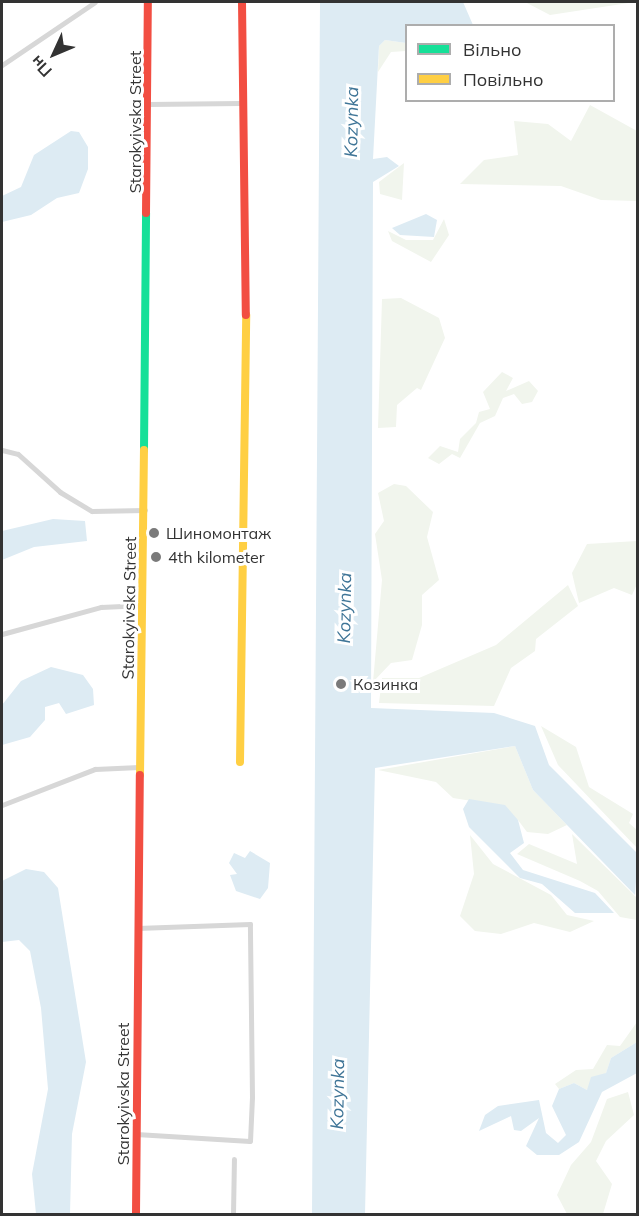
<!DOCTYPE html>
<html>
<head>
<meta charset="utf-8">
<style>
	body { margin:0 }
	#map { position:relative; width:639px; height:1216px; overflow:hidden; background:#fff; font-family:Mulish,sans-serif }
	div>[style] { position:absolute }
	.green>* { inset:0; background:#f1f5ed }
	.water>* { inset:0; background:#ddebf3 }
	.street>* { height:5px; margin:-2.5px; padding:0 2.5px; transform-origin:2.5px; border-radius:2.5px; background:#d7d7d7 }
	.fast>* { height:8px; margin:-4px; padding:0 4px; transform-origin:4px; border-radius:4px; background:#16e098 }
	.slow>* { height:8px; margin:-4px; padding:0 4px; transform-origin:4px; border-radius:4px; background:#ffcf43 }
	.jam>* { height:8px; margin:-4px; padding:0 4px; transform-origin:4px; border-radius:4px; background:#f24e42 }
	.dots>* { width:16px; height:16px; translate:-50% -50%; box-sizing:border-box; border:3px solid #fff; border-radius:50% }
	span { translate:-50% -50%; white-space:nowrap; text-align:center; line-height:1.15; -webkit-text-stroke:6px #fff; paint-order:stroke }
	.street-label { font-size:16px; color:#333 }
	.poi-label { font-size:16px; color:#333 }
	.left { translate:0 -50%; text-align:left }
	.water-label { font-size:18px; color:#3f7597; font-style:italic }
	.frame { position:absolute; inset:0; border:3px solid #333; pointer-events:none }
	.legend { position:absolute; left:405px; top:24px; width:210px; height:78px; box-sizing:border-box; background:#fff; border:2px solid #adadad; margin:0; padding:8px 10px; list-style:none; font-size:18px; color:#333 }
	.legend li { display:flex; align-items:center; gap:12px; height:30px }
	.legend b { width:30px; border:2px solid #adadad }
	.north { position:absolute; left:24px; top:24px; width:60px; height:60px; -webkit-text-stroke:4px #fff; paint-order:stroke; rotate:226deg; font-size:16px; font-weight:700; line-height:24px; text-align:center; color:#333 }
	.north::after { content:''; display:block; margin:auto; width:21px; height:27px; background:#333; clip-path:polygon(50% 0,100% 100%,50% 72%,0 100%) }
</style>
</head>
<body>
<div id="map">
	<div class="green">
		<i style="clip-path:polygon(525px 2px,635px 2px,550px 15px)"></i>
		<i style="clip-path:polygon(385px 40px,406px 43px,406px 51px,391px 52px,378px 72px,379px 46px)"></i>
		<i style="clip-path:polygon(590px 105px,637px 131px,637px 201px,601px 200px,561px 186px,460px 184px,484px 160px,518px 155px,514px 121px,548px 124px,571px 141px)"></i>
		<i style="clip-path:polygon(404px 163px,402px 200px,380px 194px,379px 182px)"></i>
		<i style="clip-path:polygon(444px 219px,449px 235px,431px 262px,392px 241px,388px 231px,406px 240px,433px 240px)"></i>
		<i style="clip-path:polygon(401px 298px,439px 318px,445px 338px,421px 390px,417px 388px,397px 405px,396px 427px,378px 428px,382px 299px)"></i>
		<i style="clip-path:polygon(502px 372px,513px 378px,506px 391px,529px 381px,538px 391px,532px 402px,522px 404px,514px 394px,503px 398px,495px 416px,480px 423px,460px 458px,452px 454px,439px 464px,428px 458px,440px 446px,458px 452px,460px 439px,476px 423px,479px 412px,490px 409px,483px 392px)"></i>
		<i style="clip-path:polygon(394px 484px,406px 486px,433px 512px,427px 537px,439px 580px,422px 595px,422px 625px,412px 660px,391px 663px,373px 682px,382px 580px,375px 534px,384px 521px,378px 493px)"></i>
		<i style="clip-path:polygon(637px 541px,637px 584px,632px 595px,614px 588px,579px 603px,572px 573px,587px 544px)"></i>
		<i style="clip-path:polygon(568px 585px,578px 606px,536px 639px,535px 651px,511px 668px,494px 706px,379px 703px,382px 678px,419px 678px,496px 645px)"></i>
		<i style="clip-path:polygon(541px 726px,576px 747px,589px 787px,633px 814px,629px 823px,637px 830px,637px 848px,558px 765px)"></i>
		<i style="clip-path:polygon(515px 746px,533px 790px,567px 825px,548px 834px,527px 832px,518px 820px,485px 803px,453px 798px,436px 782px,378px 770px)"></i>
		<i style="clip-path:polygon(572px 834px,637px 898px,637px 920px,620px 917px,598px 891px,580px 881px,517px 854px,529px 844px,577px 864px)"></i>
		<i style="clip-path:polygon(470px 835px,493px 864px,551px 895px,567px 915px,594px 921px,570px 932px,534px 923px,501px 934px,475px 931px,460px 916px,474px 874px)"></i>
		<i style="clip-path:polygon(637px 1022px,637px 1042px,611px 1058px,606px 1073px,587px 1090px,574px 1083px,559px 1089px,555px 1084px,576px 1070px,593px 1069px,607px 1045px,620px 1046px)"></i>
		<i style="clip-path:polygon(628px 1092px,634px 1115px,606px 1141px,596px 1161px,612px 1184px,603px 1214px,567px 1214px,557px 1195px,571px 1165px,591px 1142px,607px 1099px)"></i>
	</div>
	<div class="water">
		<i style="clip-path:polygon(320px 2px,463px 2px,473px 25px,406px 26px,406px 43px,385px 40px,379px 46px,373px 159px,387px 157px,399px 166px,373px 182px,371px 708px,494px 713px,535px 726px,549px 765px,638px 854px,635px 895px,533px 790px,515px 746px,375px 768px,365px 1214px,312px 1214px)"></i>
		<i style="clip-path:polygon(71px 131px,79px 132px,88px 147px,88px 169px,79px 193px,57px 198px,31px 215px,2px 222px,2px 196px,21px 187px,34px 155px)"></i>
		<i style="clip-path:polygon(426px 214px,437px 220px,434px 237px,400px 235px,392px 228px)"></i>
		<i style="clip-path:polygon(53px 519px,85px 521px,87px 541px,34px 547px,2px 560px,2px 531px)"></i>
		<i style="clip-path:polygon(51px 667px,83px 675px,93px 689px,94px 705px,66px 714px,59px 703px,45px 707px,45px 720px,30px 737px,2px 745px,2px 705px,21px 681px)"></i>
		<i style="clip-path:polygon(469px 799px,505px 805px,518px 820px,524px 843px,510px 853px,523px 870px,595px 893px,614px 913px,575px 913px,542px 884px,520px 878px,469px 827px,463px 809px)"></i>
		<i style="clip-path:polygon(250px 851px,270px 863px,268px 888px,260px 899px,236px 891px,230px 875px,237px 874px,229px 863px,234px 853px,245px 858px)"></i>
		<i style="clip-path:polygon(26px 869px,44px 872px,58px 888px,86px 1062px,72px 1134px,70px 1214px,36px 1214px,32px 1174px,48px 1089px,41px 1008px,30px 951px,19px 940px,2px 942px,2px 881px)"></i>
		<i style="clip-path:polygon(637px 1042px,637px 1073px,602px 1092px,579px 1142px,559px 1155px,537px 1155px,526px 1146px,539px 1118px,521px 1131px,514px 1130px,511px 1116px,479px 1131px,485px 1115px,498px 1106px,539px 1100px,546px 1133px,558px 1143px,566px 1135px,552px 1106px,559px 1089px,574px 1083px,587px 1090px,591px 1077px,606px 1073px,611px 1058px)"></i>
	</div>
	<div class="street">
		<i style="left:2px;top:65px;width:112px;rotate:-34.1deg"></i>
		<i style="left:148px;top:104px;width:93px;rotate:-0.6deg"></i>
		<i style="left:2px;top:450px;width:16px;rotate:14deg"></i>
		<i style="left:18px;top:454px;width:57px;rotate:42.1deg"></i>
		<i style="left:60px;top:492px;width:37px;rotate:31deg"></i>
		<i style="left:92px;top:511px;width:53px;rotate:-1.1deg"></i>
		<i style="left:2px;top:634px;width:103px;rotate:-15.3deg"></i>
		<i style="left:101px;top:607px;width:42px;rotate:-2.7deg"></i>
		<i style="left:2px;top:805px;width:100px;rotate:-21.2deg"></i>
		<i style="left:95px;top:769px;width:44px;rotate:-2.6deg"></i>
		<i style="left:136px;top:1134px;width:114px;rotate:3.5deg"></i>
		<i style="left:250px;top:1141px;width:44px;rotate:-87.4deg"></i>
		<i style="left:252px;top:1097px;width:173px;rotate:-90.7deg"></i>
		<i style="left:250px;top:924px;width:113px;rotate:178deg"></i>
		<i style="left:233px;top:1214px;width:55px;rotate:-89deg"></i>
	</div>
	<div class="fast">
		<i style="left:144px;top:450px;width:237px;rotate:-89.5deg"></i>
	</div>
	<div class="slow">
		<i style="left:240px;top:762px;width:447px;rotate:-89.2deg"></i>
		<i style="left:140px;top:775px;width:325px;rotate:-89.3deg"></i>
	</div>
	<div class="jam">
		<i style="left:242px;top:2px;width:313px;rotate:89.3deg"></i>
		<i style="left:146px;top:213px;width:211px;rotate:-89.5deg"></i>
		<i style="left:136px;top:1214px;width:439px;rotate:-89.5deg"></i>
	</div>
	<div class="dots">
		<i style="left:154px;top:533px;background:#7a7a7a"></i>
		<i style="left:156px;top:557px;background:#7a7a7a"></i>
		<i style="left:341px;top:684px;background:#7a7a7a"></i>
	</div>
	<div class="street-label">
		<span style="left:135px;top:122px;rotate:-90deg">Starokyivska Street</span>
		<span style="left:129px;top:608px;rotate:-89deg">Starokyivska Street</span>
		<span style="left:123px;top:1094px;rotate:-90deg">Starokyivska Street</span>
	</div>
	<div class="poi-label">
		<span class="left" style="left:166px;top:533px">Шиномонтаж</span>
		<span class="left" style="left:168px;top:557px">4th kilometer</span>
		<span class="left" style="left:353px;top:684px">Козинка</span>
	</div>
	<div class="water-label">
		<span style="left:352px;top:122px;rotate:-89deg">Kozynka</span>
		<span style="left:345px;top:608px;rotate:-89deg">Kozynka</span>
		<span style="left:338px;top:1094px;rotate:-89deg">Kozynka</span>
	</div>
	<div class="frame"></div>
	<ul class="legend">
	<li><b style="height:8px;background:#16e098"></b>Вільно</li>
	<li><b style="height:8px;background:#ffcf43"></b>Повільно</li>
	</ul>
	<div class="north">Пн</div>
</div>
</body>
</html>
